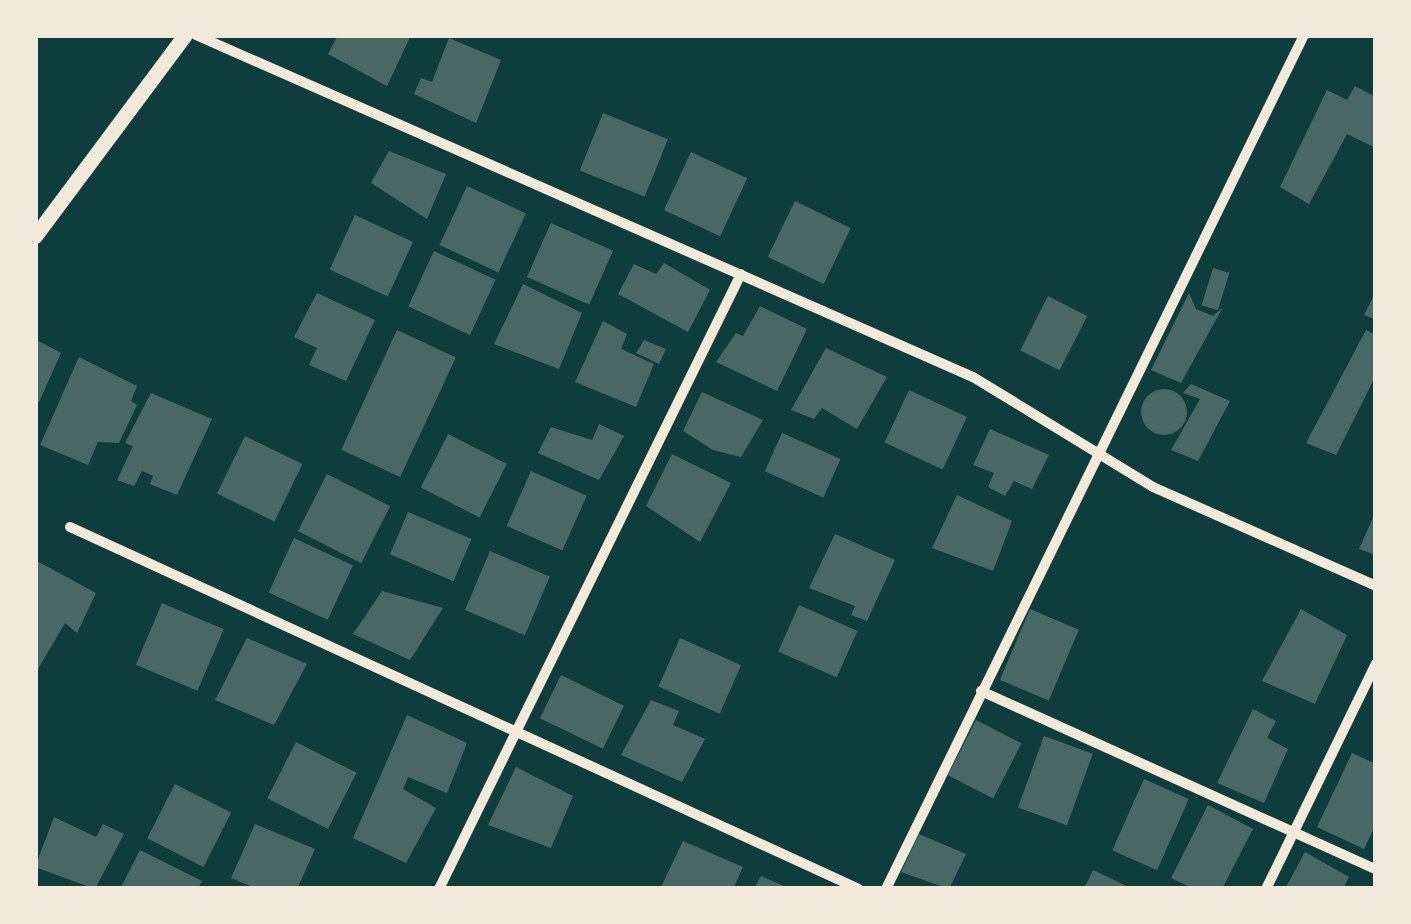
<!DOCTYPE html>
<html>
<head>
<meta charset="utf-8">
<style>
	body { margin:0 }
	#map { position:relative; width:1411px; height:924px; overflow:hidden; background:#0f3d3e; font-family:Poppins,sans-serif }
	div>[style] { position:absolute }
	.building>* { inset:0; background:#486865; transform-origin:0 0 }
	.round { border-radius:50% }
	.minor>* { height:10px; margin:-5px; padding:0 5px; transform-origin:5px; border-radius:5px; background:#f1e9da }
	.tertiary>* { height:15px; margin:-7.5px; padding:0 7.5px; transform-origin:7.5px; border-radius:7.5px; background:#f1e9da }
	span { translate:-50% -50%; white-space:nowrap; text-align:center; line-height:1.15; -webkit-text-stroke:8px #f1e9da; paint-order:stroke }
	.frame { position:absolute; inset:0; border:38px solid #f1e9da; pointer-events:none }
</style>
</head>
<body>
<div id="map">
	<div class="building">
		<i style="clip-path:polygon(338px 35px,411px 35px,387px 86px,328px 54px)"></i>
		<i style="clip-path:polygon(449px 38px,501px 60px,476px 123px,414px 94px,421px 78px,432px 82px)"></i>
		<i style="clip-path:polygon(1355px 86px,1376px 97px,1376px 148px,1347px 134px,1309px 204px,1280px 187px,1327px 90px,1347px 100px)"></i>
		<i style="left:603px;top:113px;width:70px;height:62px;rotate:22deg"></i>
		<i style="clip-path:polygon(389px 151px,446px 174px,427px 219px,371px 183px)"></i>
		<i style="left:691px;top:152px;width:62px;height:64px;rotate:25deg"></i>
		<i style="left:467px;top:186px;width:65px;height:65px;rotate:25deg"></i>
		<i style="left:795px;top:201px;width:62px;height:62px;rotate:26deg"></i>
		<i style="left:355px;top:215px;width:64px;height:60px;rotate:25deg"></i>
		<i style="left:551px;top:223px;width:68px;height:59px;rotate:24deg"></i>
		<i style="left:434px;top:251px;width:68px;height:61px;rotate:25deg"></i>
		<i style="clip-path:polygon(664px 263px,710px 290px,688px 332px,618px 294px,634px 264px,656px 274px)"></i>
		<i style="left:1213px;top:268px;width:17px;height:39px;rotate:17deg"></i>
		<i style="clip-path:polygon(523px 284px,582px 313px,559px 369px,494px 344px)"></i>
		<i style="clip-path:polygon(1376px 291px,1376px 320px,1364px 315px)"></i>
		<i style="clip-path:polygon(317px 293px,375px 320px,346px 381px,309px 365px,317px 348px,294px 337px)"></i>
		<i style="clip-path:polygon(1189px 293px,1196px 309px,1213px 316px,1223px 307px,1181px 383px,1151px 370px)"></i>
		<i style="left:1048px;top:296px;width:44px;height:61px;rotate:27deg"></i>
		<i style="clip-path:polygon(760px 306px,807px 329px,777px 391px,716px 362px,736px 333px,743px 336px)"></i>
		<i style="clip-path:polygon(603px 321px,627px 334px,621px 349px,654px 364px,636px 407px,575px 382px)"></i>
		<i style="left:397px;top:330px;width:65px;height:132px;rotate:25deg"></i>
		<i style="clip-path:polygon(1366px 330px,1376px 335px,1376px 375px,1336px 455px,1306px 443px)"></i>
		<i style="clip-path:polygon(35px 339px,61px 353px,39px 402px,35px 400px)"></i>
		<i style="clip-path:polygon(644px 340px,666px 349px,659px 364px,636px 353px)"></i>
		<i style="clip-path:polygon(826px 348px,887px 377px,857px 429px,822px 408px,814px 419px,791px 410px)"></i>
		<i style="clip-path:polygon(79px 357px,137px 386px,131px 401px,137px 405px,119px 443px,98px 442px,88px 465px,40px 445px)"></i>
		<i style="clip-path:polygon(1191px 384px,1230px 401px,1198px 461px,1171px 450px,1200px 399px,1183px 393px)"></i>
		<i class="round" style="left:1141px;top:389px;width:46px;height:46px"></i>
		<i style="left:909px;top:390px;width:64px;height:58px;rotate:25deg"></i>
		<i style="clip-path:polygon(702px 392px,763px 420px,741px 457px,713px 450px,683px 431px)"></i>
		<i style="clip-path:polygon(151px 393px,212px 419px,177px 495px,150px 484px,153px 476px,142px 471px,134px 486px,117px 480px,133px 446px,125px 443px)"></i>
		<i style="clip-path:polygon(599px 424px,624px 436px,599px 480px,538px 453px,551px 427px,592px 440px)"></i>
		<i style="clip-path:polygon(990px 429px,1049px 455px,1032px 489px,1014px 481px,1005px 496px,988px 487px,994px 473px,973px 465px)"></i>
		<i style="left:782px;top:433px;width:64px;height:42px;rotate:24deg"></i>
		<i style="left:448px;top:434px;width:66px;height:60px;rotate:27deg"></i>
		<i style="left:245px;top:436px;width:64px;height:64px;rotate:26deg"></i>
		<i style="clip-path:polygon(672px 454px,731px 483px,700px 542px,646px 506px)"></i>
		<i style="left:531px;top:471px;width:61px;height:60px;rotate:24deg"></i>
		<i style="left:327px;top:474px;width:71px;height:64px;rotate:27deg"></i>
		<i style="clip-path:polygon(957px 495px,1012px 521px,993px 571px,932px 548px)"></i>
		<i style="clip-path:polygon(1376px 511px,1376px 555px,1359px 549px)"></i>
		<i style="left:408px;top:512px;width:69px;height:46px;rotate:23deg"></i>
		<i style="clip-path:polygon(835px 534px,895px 560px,867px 621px,851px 615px,855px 606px,809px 588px)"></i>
		<i style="left:294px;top:538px;width:65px;height:60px;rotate:25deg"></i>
		<i style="left:490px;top:551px;width:65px;height:64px;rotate:23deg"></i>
		<i style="clip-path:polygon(35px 560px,96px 593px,77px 633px,65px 623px,35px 674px)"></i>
		<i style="clip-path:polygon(382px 591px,443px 608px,410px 660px,353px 634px)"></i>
		<i style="left:162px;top:603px;width:67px;height:67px;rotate:23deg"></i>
		<i style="left:799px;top:605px;width:64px;height:51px;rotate:24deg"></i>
		<i style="left:1030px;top:609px;width:53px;height:77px;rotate:23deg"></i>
		<i style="clip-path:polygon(1301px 609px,1347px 635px,1315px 704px,1262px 681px)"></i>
		<i style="clip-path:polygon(247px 638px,307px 664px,274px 725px,215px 700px)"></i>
		<i style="left:680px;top:638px;width:67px;height:53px;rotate:24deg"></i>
		<i style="left:561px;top:675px;width:70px;height:48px;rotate:26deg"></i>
		<i style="clip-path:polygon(651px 700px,679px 711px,673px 725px,705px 739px,682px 782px,621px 755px)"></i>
		<i style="clip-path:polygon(1253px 709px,1276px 721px,1267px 738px,1288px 749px,1264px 803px,1217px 783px)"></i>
		<i style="clip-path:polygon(407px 715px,467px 743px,447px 793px,408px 777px,403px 789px,436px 808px,406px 863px,353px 838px)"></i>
		<i style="left:976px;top:720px;width:51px;height:62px;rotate:27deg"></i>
		<i style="left:1044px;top:736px;width:52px;height:76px;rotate:20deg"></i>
		<i style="left:296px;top:742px;width:68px;height:63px;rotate:27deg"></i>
		<i style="clip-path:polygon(1352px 753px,1376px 764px,1376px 824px,1364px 849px,1317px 827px)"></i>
		<i style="clip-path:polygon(516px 767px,573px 796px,551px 848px,488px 825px)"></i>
		<i style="left:1144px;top:779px;width:49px;height:78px;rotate:24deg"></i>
		<i style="left:175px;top:784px;width:63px;height:61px;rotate:27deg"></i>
		<i style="clip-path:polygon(1208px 805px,1253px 829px,1222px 889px,1194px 889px,1171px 878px)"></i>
		<i style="clip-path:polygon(54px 817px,96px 837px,103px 824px,124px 834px,95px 889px,35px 867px)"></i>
		<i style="clip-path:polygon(255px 824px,315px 849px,297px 889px,257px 889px,231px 878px)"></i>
		<i style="clip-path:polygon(919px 834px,966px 854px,949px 889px,901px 872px)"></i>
		<i style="clip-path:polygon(683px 841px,743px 867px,733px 889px,660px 889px)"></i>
		<i style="clip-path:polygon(140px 850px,202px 881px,198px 889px,120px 889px)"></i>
		<i style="clip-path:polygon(1305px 852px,1349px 877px,1343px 889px,1285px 889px)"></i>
		<i style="clip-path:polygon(1093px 870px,1133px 889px,1084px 889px)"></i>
		<i style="clip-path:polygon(761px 876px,791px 889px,754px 889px)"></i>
	</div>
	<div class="minor">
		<i style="left:196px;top:35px;width:849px;rotate:23.76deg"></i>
		<i style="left:973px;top:377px;width:211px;rotate:31.4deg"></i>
		<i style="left:1153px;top:487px;width:244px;rotate:23.9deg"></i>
		<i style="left:70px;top:527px;width:868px;rotate:24.65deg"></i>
		<i style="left:981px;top:691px;width:433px;rotate:24.3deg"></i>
		<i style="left:439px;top:889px;width:685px;rotate:-63.85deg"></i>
		<i style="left:886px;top:889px;width:951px;rotate:-63.92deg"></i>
		<i style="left:1266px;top:889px;width:251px;rotate:-64deg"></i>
	</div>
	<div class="tertiary">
		<i style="left:35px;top:236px;width:251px;rotate:-53.3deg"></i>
	</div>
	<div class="frame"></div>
</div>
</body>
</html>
